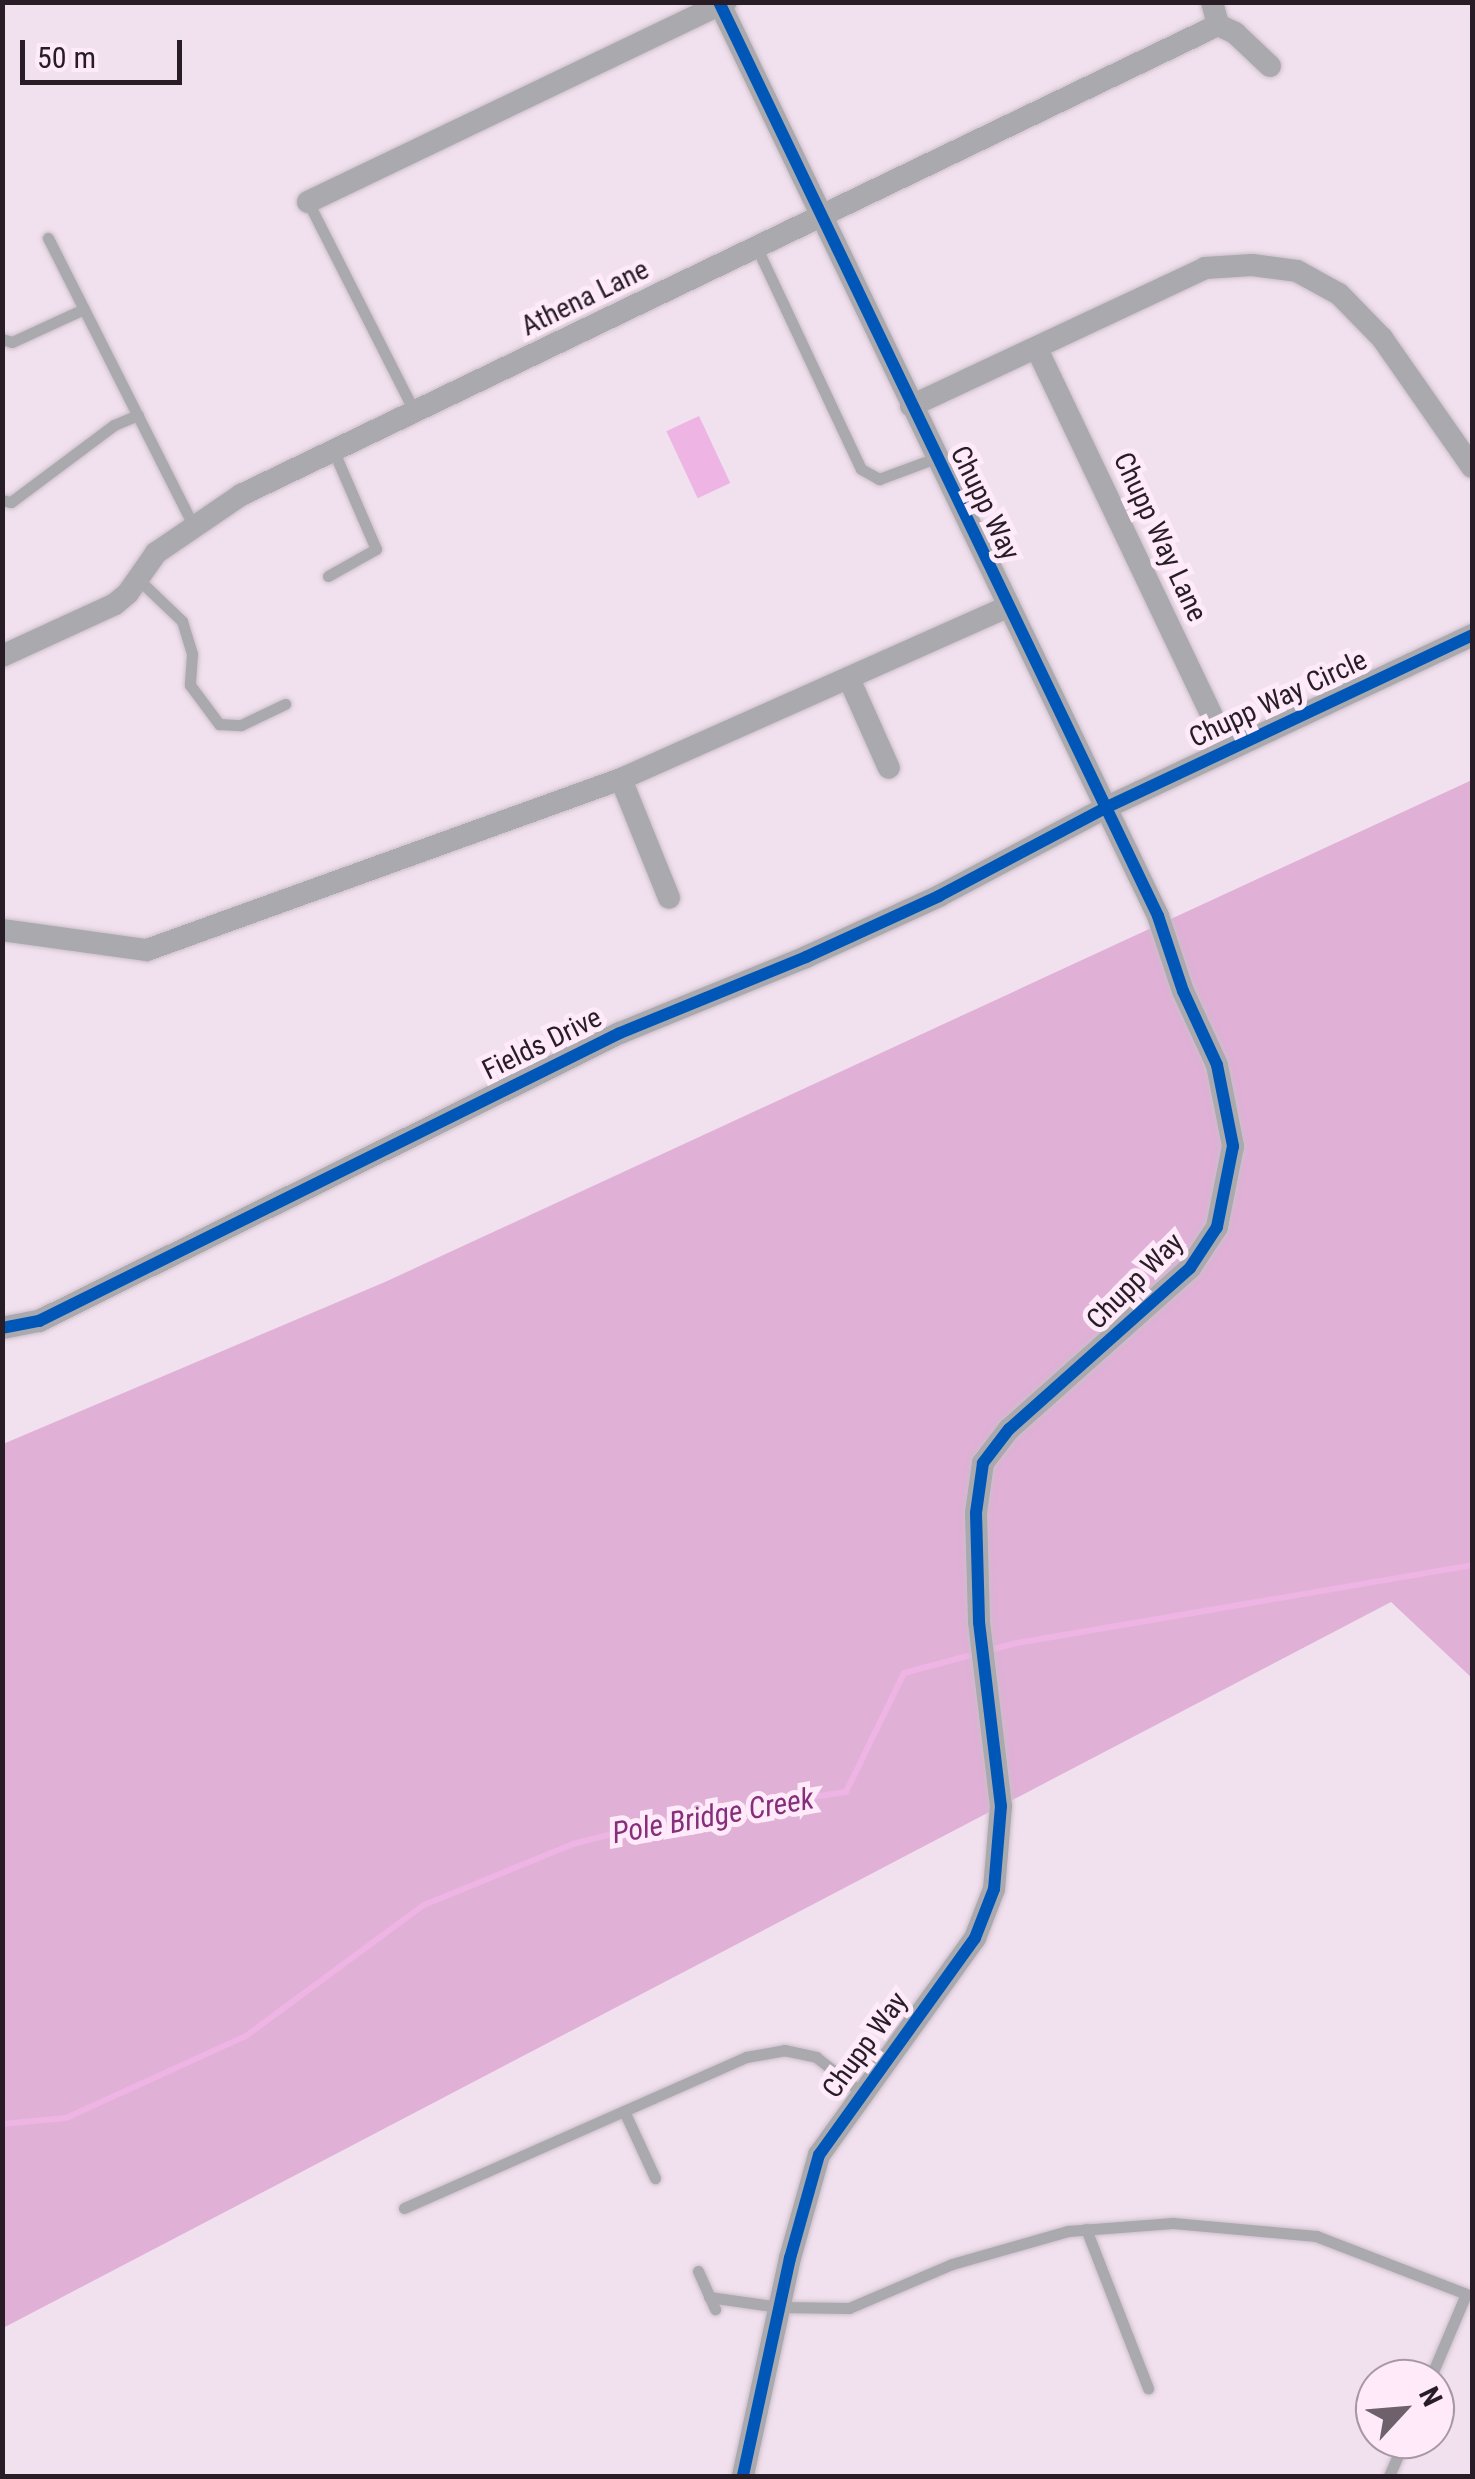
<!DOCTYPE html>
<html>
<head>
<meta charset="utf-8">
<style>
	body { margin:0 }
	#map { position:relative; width:1475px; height:2479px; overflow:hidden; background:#f1e0ee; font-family:"Roboto Condensed",sans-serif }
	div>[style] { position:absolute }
	.forest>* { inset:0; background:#e0b0d7 }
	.water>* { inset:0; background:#eeb4e3; transform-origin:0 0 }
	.stream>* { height:6px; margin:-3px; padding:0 3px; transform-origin:3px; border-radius:3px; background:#eeb4e3 }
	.roads { filter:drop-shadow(0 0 2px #cbbfc9) drop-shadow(0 0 2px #cbbfc9) }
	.lane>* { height:11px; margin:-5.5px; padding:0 5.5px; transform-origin:5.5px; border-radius:5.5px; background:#a9a9ae }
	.street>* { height:22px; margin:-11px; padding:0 11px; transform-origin:11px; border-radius:11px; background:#a9a9ae }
	.cycleway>* { height:12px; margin:-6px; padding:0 6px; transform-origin:6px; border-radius:6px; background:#0057b8 }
	span { translate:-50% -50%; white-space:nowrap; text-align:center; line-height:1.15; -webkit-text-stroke:10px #feeaf9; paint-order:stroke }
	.street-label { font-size:28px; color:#281d26 }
	.water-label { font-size:30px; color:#852e79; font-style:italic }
	.frame { position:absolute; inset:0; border:5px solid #281d26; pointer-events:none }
	.north { position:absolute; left:1355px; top:2359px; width:100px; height:100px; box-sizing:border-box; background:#feeaf9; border:2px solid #a898a5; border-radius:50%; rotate:64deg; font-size:28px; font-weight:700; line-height:40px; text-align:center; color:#281d26 }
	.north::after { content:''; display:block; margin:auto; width:35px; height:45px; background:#6e616c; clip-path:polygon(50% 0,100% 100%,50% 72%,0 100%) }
	.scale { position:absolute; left:20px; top:40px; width:162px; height:45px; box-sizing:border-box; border:5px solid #281d26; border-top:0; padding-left:12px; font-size:30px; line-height:35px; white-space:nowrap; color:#281d26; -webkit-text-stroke:8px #feeaf9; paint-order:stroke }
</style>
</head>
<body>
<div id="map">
	<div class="forest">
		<i style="clip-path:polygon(1472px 780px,1472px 1678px,1391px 1602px,3px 2328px,3px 1444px,385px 1282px)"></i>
	</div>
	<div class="water">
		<i style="left:699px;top:416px;width:74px;height:36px;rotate:65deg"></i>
	</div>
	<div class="stream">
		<i style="left:2px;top:2124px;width:64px;rotate:-5.4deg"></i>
		<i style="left:66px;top:2118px;width:198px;rotate:-24.5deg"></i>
		<i style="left:246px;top:2036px;width:221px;rotate:-36.4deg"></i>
		<i style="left:424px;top:1905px;width:161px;rotate:-22.3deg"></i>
		<i style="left:573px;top:1844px;width:99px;rotate:-14.6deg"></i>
		<i style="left:669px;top:1819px;width:179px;rotate:-8.7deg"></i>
		<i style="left:846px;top:1792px;width:132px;rotate:-64deg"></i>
		<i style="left:904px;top:1673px;width:117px;rotate:-14.9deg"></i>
		<i style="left:1017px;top:1643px;width:462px;rotate:-9.7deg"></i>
	</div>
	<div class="roads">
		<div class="lane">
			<i style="left:308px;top:202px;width:239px;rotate:63.1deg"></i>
			<i style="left:48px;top:238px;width:324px;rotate:63.2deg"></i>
			<i style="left:756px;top:246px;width:246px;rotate:64.8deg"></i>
			<i style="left:861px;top:469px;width:21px;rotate:29deg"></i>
			<i style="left:879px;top:479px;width:61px;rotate:-20.2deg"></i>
			<i style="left:2px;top:339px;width:10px;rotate:17deg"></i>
			<i style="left:12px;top:342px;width:79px;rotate:-24.6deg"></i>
			<i style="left:2px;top:500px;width:9px;rotate:13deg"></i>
			<i style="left:11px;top:502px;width:129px;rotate:-36.8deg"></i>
			<i style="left:114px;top:425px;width:26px;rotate:-23deg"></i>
			<i style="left:328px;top:576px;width:55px;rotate:-29.4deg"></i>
			<i style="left:376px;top:549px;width:106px;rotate:-113.4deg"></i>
			<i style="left:138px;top:579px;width:61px;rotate:43.7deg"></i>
			<i style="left:182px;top:621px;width:34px;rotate:73deg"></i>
			<i style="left:192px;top:654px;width:31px;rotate:94deg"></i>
			<i style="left:190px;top:685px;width:49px;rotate:53.4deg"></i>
			<i style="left:219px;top:724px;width:22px;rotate:3deg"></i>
			<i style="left:241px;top:725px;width:49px;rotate:-25.5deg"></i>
			<i style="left:624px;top:2111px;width:74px;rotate:65.2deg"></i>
			<i style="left:404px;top:2208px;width:374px;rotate:-23.8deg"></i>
			<i style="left:746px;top:2057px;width:39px;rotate:-10deg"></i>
			<i style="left:784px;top:2050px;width:33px;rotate:12deg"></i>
			<i style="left:816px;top:2057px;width:57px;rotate:37.9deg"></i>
			<i style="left:1086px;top:2229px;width:171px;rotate:68.7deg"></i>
			<i style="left:698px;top:2271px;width:42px;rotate:65.9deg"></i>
			<i style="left:709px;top:2297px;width:71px;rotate:8.1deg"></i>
			<i style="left:779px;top:2307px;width:70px;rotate:0.8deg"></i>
			<i style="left:849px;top:2308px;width:112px;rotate:-23.1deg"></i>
			<i style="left:952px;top:2264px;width:121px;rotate:-15.9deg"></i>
			<i style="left:1068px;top:2231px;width:105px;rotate:-4.4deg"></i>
			<i style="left:1173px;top:2223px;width:144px;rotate:5.2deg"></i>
			<i style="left:1316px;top:2236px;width:161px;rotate:21.1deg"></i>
			<i style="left:1466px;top:2294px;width:92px;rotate:113deg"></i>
			<i style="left:1389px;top:2476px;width:40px;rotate:-66.6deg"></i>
		</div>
		<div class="street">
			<i style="left:719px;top:2px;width:1014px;rotate:64.34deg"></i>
			<i style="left:1158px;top:916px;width:79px;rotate:71.6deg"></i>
			<i style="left:1183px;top:991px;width:81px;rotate:65.3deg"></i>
			<i style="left:1217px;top:1065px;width:83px;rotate:78.8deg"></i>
			<i style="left:1233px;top:1146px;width:83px;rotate:101.2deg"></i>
			<i style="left:1217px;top:1227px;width:49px;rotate:123.4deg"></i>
			<i style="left:1190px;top:1268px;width:242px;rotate:138.3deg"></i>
			<i style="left:1009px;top:1429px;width:43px;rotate:127.4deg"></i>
			<i style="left:983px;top:1463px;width:50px;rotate:98deg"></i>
			<i style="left:976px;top:1513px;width:109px;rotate:88.4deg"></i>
			<i style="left:979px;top:1622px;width:185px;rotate:83.2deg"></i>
			<i style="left:1001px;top:1806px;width:83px;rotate:94.8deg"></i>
			<i style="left:994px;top:1889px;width:53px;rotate:111.2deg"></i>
			<i style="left:975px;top:1938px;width:267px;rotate:125.7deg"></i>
			<i style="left:819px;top:2155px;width:107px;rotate:105.7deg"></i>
			<i style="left:790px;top:2258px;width:223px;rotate:102.2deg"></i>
			<i style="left:1212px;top:2px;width:24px;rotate:75deg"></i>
			<i style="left:1218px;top:25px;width:19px;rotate:25deg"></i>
			<i style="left:1235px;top:33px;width:48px;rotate:43.3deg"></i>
			<i style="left:308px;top:202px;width:463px;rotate:-25.6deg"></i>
			<i style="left:1037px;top:349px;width:444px;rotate:64.5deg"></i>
			<i style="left:911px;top:406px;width:325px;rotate:-25.1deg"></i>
			<i style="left:1205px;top:268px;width:47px;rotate:-3.7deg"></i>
			<i style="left:1252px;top:265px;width:45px;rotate:7.6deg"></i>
			<i style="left:1297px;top:271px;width:48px;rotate:28.7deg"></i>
			<i style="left:1339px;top:294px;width:62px;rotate:45.7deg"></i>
			<i style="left:1382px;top:338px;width:157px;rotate:55.1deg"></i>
			<i style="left:2px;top:656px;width:124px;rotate:-24.7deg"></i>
			<i style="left:115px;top:604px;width:17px;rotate:-40deg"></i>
			<i style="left:128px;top:593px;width:49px;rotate:-55deg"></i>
			<i style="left:156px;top:553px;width:103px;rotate:-34.3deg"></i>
			<i style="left:241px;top:495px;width:1084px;rotate:-25.69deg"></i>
			<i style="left:850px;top:681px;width:95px;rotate:65.9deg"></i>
			<i style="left:621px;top:779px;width:128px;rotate:68deg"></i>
			<i style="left:2px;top:930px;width:146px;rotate:7.9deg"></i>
			<i style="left:147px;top:950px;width:504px;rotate:-19.84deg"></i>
			<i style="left:621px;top:779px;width:424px;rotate:-24deg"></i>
			<i style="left:2px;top:1328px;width:38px;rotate:-11deg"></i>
			<i style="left:39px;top:1321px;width:648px;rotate:-26.37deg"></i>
			<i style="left:620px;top:1033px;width:201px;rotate:-22.2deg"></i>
			<i style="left:806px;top:957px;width:146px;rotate:-24.6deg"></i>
			<i style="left:939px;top:896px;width:188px;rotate:-27.9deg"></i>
			<i style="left:1105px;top:808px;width:406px;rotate:-25.2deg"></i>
		</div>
	</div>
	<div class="cycleway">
		<i style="left:719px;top:2px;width:1014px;rotate:64.34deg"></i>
		<i style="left:1158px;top:916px;width:79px;rotate:71.6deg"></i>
		<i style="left:1183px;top:991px;width:81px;rotate:65.3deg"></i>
		<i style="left:1217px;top:1065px;width:83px;rotate:78.8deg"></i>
		<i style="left:1233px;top:1146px;width:83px;rotate:101.2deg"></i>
		<i style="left:1217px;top:1227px;width:49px;rotate:123.4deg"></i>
		<i style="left:1190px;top:1268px;width:242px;rotate:138.3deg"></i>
		<i style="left:1009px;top:1429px;width:43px;rotate:127.4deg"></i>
		<i style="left:983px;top:1463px;width:50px;rotate:98deg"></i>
		<i style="left:976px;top:1513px;width:109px;rotate:88.4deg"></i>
		<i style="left:979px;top:1622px;width:185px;rotate:83.2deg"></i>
		<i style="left:1001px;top:1806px;width:83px;rotate:94.8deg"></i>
		<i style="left:994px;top:1889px;width:53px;rotate:111.2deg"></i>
		<i style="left:975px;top:1938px;width:267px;rotate:125.7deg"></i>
		<i style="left:819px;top:2155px;width:107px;rotate:105.7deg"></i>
		<i style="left:790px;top:2258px;width:223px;rotate:102.2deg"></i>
		<i style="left:2px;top:1328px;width:38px;rotate:-11deg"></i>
		<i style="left:39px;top:1321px;width:648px;rotate:-26.37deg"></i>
		<i style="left:620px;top:1033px;width:201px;rotate:-22.2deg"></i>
		<i style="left:806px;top:957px;width:146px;rotate:-24.6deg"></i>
		<i style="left:939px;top:896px;width:188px;rotate:-27.9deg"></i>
		<i style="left:1105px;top:808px;width:406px;rotate:-25.2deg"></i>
	</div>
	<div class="street-label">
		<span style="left:585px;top:298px;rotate:-26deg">Athena Lane</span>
		<span style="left:985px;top:503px;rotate:64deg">Chupp Way</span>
		<span style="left:1160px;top:537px;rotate:65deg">Chupp Way Lane</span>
		<span style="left:1278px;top:699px;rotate:-25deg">Chupp Way Circle</span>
		<span style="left:542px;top:1044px;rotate:-26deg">Fields Drive</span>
		<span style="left:1135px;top:1281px;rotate:-45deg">Chupp Way</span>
		<span style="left:865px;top:2045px;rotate:-54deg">Chupp Way</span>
	</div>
	<div class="water-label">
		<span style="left:713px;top:1816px;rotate:-10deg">Pole Bridge Creek</span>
	</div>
	<div class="frame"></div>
	<div class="north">N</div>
	<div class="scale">50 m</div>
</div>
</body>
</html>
